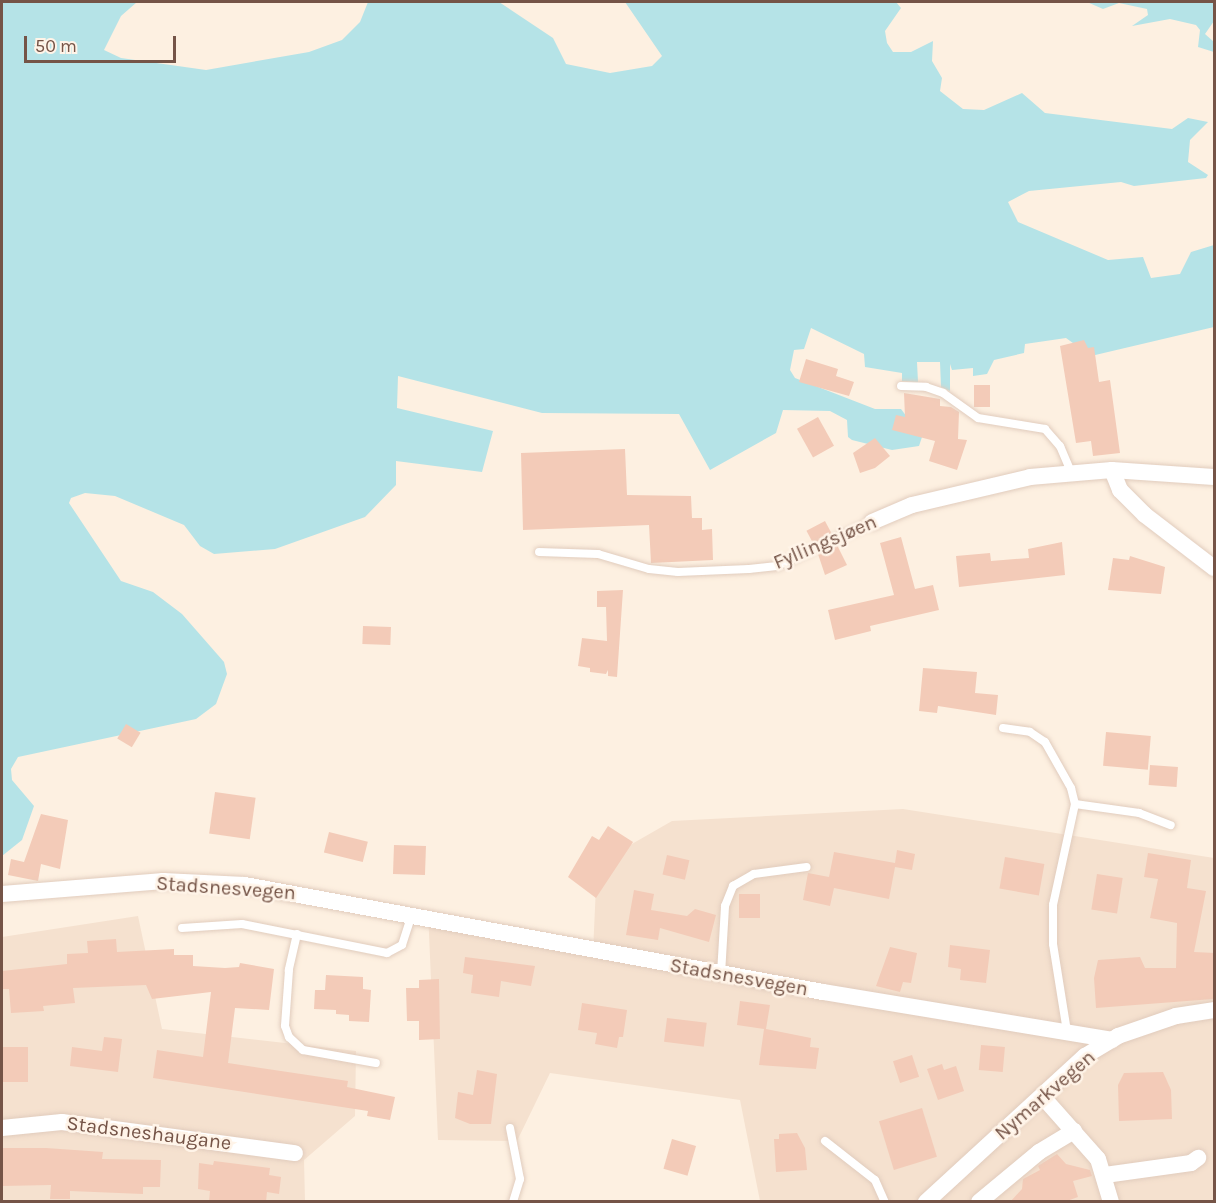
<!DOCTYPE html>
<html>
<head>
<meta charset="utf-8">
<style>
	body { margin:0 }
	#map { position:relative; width:1216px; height:1203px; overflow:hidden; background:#fdf0e1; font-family:Karla,sans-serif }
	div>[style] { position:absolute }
	.residential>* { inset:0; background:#f5e1cf }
	.water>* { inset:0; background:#b5e3e7 }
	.building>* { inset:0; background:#f3cbb8; transform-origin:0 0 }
	.roads { filter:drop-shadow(0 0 2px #e1ccbd) drop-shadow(0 0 2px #e1ccbd) }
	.lane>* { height:8px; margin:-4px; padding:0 4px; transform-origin:4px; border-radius:4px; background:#fff }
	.street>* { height:16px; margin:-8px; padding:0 8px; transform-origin:8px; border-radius:8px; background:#fff }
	span { translate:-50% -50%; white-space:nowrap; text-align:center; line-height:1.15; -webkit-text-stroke:5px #fff4e8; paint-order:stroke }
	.street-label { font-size:20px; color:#755447 }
	.frame { position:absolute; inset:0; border:3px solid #755447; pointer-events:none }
	.scale { position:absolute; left:24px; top:36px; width:152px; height:27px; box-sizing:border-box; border:3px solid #755447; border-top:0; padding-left:8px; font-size:18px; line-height:21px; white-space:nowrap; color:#755447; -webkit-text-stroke:4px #fff4e8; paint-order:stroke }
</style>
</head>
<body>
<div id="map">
	<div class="residential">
		<i style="clip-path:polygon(903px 809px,1214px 858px,1214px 1201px,760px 1201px,740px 1100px,550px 1073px,517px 1141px,438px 1140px,428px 911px,593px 952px,597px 864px,672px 821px)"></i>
		<i style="clip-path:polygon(138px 916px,162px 1029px,356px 1051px,355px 1116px,304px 1160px,305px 1201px,2px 1202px,2px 937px)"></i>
	</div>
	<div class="water">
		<i style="clip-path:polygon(2px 2px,137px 2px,121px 16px,104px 50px,121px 58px,206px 70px,309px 52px,342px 40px,360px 22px,368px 2px,499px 2px,553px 38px,566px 64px,610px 73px,652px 66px,662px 56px,625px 2px,896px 2px,901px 8px,885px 31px,887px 43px,893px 52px,911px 52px,933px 41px,932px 61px,942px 78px,940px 91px,963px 109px,984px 110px,1022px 93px,1045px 113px,1172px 129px,1188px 118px,1208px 122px,1190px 140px,1188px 162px,1208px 175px,1206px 178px,1134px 186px,1121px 182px,1029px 191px,1008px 202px,1018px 222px,1108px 260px,1143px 257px,1151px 278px,1180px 274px,1191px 252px,1214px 245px,1214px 327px,1091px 356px,1066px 338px,1025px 344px,1024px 353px,994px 360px,987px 374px,973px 376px,973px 368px,952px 370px,950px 364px,950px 391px,941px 387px,940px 362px,917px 362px,918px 382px,902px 381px,902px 373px,865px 367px,864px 354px,811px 328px,804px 349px,794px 350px,790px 370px,795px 378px,875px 409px,901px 409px,922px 437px,919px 446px,892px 450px,852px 440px,848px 437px,847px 420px,830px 411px,783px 410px,776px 433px,710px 470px,679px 414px,542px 413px,398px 376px,397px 408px,493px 431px,482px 472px,396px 461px,396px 485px,365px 517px,275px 549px,214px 554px,200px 546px,184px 525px,115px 496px,85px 493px,71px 498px,69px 503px,121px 581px,153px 592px,182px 614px,224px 662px,227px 674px,216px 704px,196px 719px,18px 757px,11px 769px,12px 780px,34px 806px,22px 840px,2px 856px)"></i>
		<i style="clip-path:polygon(1087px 2px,1214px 2px,1214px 21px,1205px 34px,1214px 42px,1214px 52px,1198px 47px,1200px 30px,1196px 25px,1170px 19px,1132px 26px,1148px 15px,1147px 9px,1119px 3px,1103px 9px)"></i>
	</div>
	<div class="building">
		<i style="clip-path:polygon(1084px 340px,1088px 348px,1094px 347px,1099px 382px,1110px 380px,1120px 453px,1093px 456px,1091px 441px,1076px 443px,1060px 346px)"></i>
		<i style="clip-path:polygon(806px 359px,838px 369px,836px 376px,854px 382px,849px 396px,799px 382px)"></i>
		<i style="left:974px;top:385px;width:16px;height:22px"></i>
		<i style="clip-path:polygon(904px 393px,940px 399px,940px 406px,951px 407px,959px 412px,958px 439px,967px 440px,957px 470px,929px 461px,935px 441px,892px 430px,896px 415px,905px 417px)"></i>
		<i style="left:818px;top:417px;width:33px;height:24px;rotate:61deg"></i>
		<i style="clip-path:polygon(875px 438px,890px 456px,875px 468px,860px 473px,853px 453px)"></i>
		<i style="clip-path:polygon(625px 449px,627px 495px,691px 496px,692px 518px,702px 518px,702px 530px,712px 529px,713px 560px,651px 563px,649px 525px,523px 530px,521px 453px)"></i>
		<i style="left:825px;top:521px;width:15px;height:21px;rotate:62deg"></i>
		<i style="clip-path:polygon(901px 537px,915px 589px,933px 585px,939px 610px,870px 626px,871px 631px,835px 640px,828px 610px,894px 595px,880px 543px)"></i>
		<i style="clip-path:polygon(1062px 542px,1065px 575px,959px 587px,956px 556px,990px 553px,991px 561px,1029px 558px,1028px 549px)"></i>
		<i style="clip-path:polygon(837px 545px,847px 565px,825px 575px,818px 554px)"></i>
		<i style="clip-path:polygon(1130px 556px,1165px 567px,1161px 594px,1108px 590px,1113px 558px,1129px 560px)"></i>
		<i style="clip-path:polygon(623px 590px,617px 677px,608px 676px,608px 670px,606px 674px,590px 672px,590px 668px,578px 666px,582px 638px,607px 641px,606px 607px,597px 607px,597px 591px)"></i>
		<i style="left:363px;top:626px;width:28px;height:18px;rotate:2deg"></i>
		<i style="clip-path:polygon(923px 668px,977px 672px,975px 693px,998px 695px,996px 715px,938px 706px,937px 713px,919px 711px)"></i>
		<i style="left:126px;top:724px;width:17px;height:17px;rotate:31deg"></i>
		<i style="left:1106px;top:732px;width:45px;height:34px;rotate:5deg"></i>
		<i style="left:1150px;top:765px;width:28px;height:20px;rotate:4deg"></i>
		<i style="left:215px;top:792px;width:41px;height:42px;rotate:8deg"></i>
		<i style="clip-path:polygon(41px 814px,68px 820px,60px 869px,41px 864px,38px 881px,8px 875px,11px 859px,24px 862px)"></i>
		<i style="clip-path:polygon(608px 826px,633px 842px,596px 898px,568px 877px,592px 836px,599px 840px)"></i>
		<i style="left:329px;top:832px;width:40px;height:21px;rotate:14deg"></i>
		<i style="left:394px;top:845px;width:32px;height:29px;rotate:2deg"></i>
		<i style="clip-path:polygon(897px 850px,915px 854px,912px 870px,895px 867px,889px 899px,834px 888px,830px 906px,803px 900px,808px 873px,829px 877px,834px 852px,895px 863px)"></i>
		<i style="clip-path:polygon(1148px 853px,1191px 860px,1187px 888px,1206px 891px,1194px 952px,1215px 953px,1213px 999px,1096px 1008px,1094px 978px,1098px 960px,1140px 957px,1145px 968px,1176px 968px,1177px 923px,1150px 918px,1158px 879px,1144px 877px)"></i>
		<i style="left:667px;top:855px;width:23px;height:20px;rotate:13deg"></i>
		<i style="left:1005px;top:857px;width:40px;height:32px;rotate:10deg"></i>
		<i style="left:1097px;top:874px;width:26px;height:36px;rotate:9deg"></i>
		<i style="clip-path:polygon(634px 890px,654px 894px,651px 910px,687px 916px,695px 909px,716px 915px,709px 942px,660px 928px,658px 940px,626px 935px)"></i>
		<i style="left:739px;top:894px;width:21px;height:24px"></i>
		<i style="clip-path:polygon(116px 939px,117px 952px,174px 949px,174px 955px,193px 955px,193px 966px,225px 968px,239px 967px,240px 963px,274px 969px,269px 1010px,235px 1008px,228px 1063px,348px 1081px,347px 1087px,395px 1097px,390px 1120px,367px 1116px,368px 1111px,153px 1078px,157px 1050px,203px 1057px,211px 992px,152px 999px,146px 985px,73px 988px,75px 1003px,43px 1006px,44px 1011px,11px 1013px,9px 989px,2px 989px,2px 971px,67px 964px,67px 954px,88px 953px,87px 941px)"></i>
		<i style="clip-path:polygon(950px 945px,990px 950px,986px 983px,960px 980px,961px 969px,948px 967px)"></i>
		<i style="clip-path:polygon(890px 947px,917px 953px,911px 983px,903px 982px,900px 992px,876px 986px)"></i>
		<i style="clip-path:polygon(465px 957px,535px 966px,531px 986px,501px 981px,499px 997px,471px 993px,473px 975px,463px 973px)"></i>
		<i style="clip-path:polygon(326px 975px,363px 977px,363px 989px,371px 990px,369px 1022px,349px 1021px,349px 1015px,336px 1014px,336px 1010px,314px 1009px,315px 990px,325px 990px)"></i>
		<i style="clip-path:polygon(439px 979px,440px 1039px,419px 1040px,419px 1021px,407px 1021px,406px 988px,419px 988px,419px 980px)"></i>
		<i style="clip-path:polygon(740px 1001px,770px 1005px,766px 1029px,811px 1038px,810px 1047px,819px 1048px,816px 1069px,759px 1065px,764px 1029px,737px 1025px)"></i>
		<i style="clip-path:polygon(582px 1003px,627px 1010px,623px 1037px,619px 1037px,617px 1048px,595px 1044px,597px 1033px,578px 1030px)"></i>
		<i style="left:667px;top:1018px;width:40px;height:24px;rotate:7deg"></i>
		<i style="clip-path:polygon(104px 1037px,122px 1039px,118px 1072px,70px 1066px,72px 1047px,102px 1051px)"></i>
		<i style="left:981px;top:1045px;width:24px;height:25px;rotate:5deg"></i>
		<i style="left:2px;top:1047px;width:26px;height:35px"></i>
		<i style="left:912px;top:1055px;width:23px;height:20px;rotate:72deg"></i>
		<i style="clip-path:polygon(942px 1064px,944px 1070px,956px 1066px,964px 1091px,938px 1100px,927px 1069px)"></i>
		<i style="clip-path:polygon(477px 1070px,497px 1074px,491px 1124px,470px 1124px,455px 1118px,458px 1092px,473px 1095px)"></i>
		<i style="clip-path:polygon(1163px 1072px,1171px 1090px,1172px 1119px,1119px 1121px,1118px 1085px,1124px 1073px)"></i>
		<i style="left:922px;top:1108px;width:51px;height:45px;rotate:73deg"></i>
		<i style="clip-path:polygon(797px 1133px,805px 1148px,807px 1170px,776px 1172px,774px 1139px,779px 1139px,779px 1134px)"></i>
		<i style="left:672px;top:1139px;width:25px;height:31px;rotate:16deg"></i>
		<i style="clip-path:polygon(2px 1148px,46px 1148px,103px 1152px,102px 1159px,161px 1160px,160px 1187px,143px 1187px,143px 1194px,70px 1191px,70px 1199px,50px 1199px,51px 1185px,2px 1186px)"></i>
		<i style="clip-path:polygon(1057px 1154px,1066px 1164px,1090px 1170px,1092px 1176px,1073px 1181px,1078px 1197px,1064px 1202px,1010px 1202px,1022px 1189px,1023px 1179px,1040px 1170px,1038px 1166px)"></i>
		<i style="clip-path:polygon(214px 1161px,270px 1168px,269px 1175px,281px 1177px,279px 1194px,267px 1192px,266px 1202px,209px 1202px,210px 1191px,198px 1189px,199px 1163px,213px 1165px)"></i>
	</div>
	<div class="roads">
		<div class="lane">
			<i style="left:901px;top:386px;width:25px;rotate:2deg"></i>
			<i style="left:926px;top:387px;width:18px;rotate:19deg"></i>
			<i style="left:943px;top:393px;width:43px;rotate:35.5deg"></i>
			<i style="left:978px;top:418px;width:68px;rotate:9.3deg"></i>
			<i style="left:1045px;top:429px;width:23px;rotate:49deg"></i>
			<i style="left:1060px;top:446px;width:28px;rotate:67deg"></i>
			<i style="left:539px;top:552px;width:59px;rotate:1.9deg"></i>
			<i style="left:598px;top:554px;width:53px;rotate:16.4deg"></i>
			<i style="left:649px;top:569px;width:29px;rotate:6deg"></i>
			<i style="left:678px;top:572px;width:71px;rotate:-2.4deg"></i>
			<i style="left:749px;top:569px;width:28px;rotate:-6deg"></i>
			<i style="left:777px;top:566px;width:105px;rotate:-24.9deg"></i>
			<i style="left:1003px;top:728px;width:27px;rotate:8deg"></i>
			<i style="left:1030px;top:732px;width:18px;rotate:34deg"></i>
			<i style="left:1045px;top:742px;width:53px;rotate:60.5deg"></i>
			<i style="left:1071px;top:788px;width:16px;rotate:76deg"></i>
			<i style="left:1075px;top:804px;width:103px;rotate:102.3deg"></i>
			<i style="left:1053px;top:905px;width:39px;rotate:90deg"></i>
			<i style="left:1053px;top:944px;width:88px;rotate:80.9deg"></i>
			<i style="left:1075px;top:804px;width:65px;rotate:8deg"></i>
			<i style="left:1139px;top:813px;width:34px;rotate:21deg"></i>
			<i style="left:182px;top:928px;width:60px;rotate:-3.8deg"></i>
			<i style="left:242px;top:924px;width:148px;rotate:11.3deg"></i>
			<i style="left:387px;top:953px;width:17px;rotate:-28deg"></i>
			<i style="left:402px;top:945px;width:32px;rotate:-72deg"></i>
			<i style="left:297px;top:934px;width:37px;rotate:103deg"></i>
			<i style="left:289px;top:970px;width:56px;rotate:94.1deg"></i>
			<i style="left:285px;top:1026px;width:12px;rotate:70deg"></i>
			<i style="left:289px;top:1037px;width:19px;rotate:43deg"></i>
			<i style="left:303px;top:1050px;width:74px;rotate:10.1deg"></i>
			<i style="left:721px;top:974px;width:68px;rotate:-86.6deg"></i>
			<i style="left:725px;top:906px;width:22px;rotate:-68deg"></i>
			<i style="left:733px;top:886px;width:24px;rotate:-30deg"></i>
			<i style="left:754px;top:874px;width:53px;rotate:-7.5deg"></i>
			<i style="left:510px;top:1128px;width:52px;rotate:78.9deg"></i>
			<i style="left:520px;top:1179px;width:24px;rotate:107deg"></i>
			<i style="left:825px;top:1141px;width:63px;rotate:38deg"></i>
			<i style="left:875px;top:1180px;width:24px;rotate:66deg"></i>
		</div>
		<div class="street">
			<i style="left:1112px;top:470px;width:22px;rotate:68deg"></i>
			<i style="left:1120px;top:490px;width:35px;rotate:45deg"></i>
			<i style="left:1145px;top:515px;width:87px;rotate:37.5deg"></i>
			<i style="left:872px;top:522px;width:43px;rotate:-23deg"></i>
			<i style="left:912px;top:505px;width:121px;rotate:-13.3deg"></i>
			<i style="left:1030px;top:477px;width:82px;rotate:-4.9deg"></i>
			<i style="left:1112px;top:470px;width:102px;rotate:3.9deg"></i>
			<i style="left:2px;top:894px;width:162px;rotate:-4.6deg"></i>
			<i style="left:163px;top:881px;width:82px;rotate:2.8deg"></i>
			<i style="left:245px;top:885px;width:588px;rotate:10.49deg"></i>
			<i style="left:823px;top:992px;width:293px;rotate:9.4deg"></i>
			<i style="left:1042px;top:1096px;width:84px;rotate:48.4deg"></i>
			<i style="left:1098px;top:1159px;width:45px;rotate:73.2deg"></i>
			<i style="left:2px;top:1128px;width:60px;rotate:-5.7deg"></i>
			<i style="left:62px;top:1122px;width:235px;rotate:7.6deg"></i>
			<i style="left:1105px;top:1175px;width:87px;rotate:-7.9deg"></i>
			<i style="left:1191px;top:1163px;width:9px;rotate:-36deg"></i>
			<i style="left:926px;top:1202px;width:216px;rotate:-42.6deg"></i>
			<i style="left:1085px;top:1056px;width:39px;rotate:-31deg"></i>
			<i style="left:1118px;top:1036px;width:61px;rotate:-19deg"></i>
			<i style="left:1176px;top:1016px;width:38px;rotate:-9deg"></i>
			<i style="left:979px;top:1202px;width:78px;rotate:-39.8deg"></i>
			<i style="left:1039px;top:1152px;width:41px;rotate:-31deg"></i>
		</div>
	</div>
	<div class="street-label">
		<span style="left:825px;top:542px;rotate:-23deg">Fyllingsjøen</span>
		<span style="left:226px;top:888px;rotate:4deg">Stadsnesvegen</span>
		<span style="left:739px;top:977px;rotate:10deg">Stadsnesvegen</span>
		<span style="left:1045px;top:1095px;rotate:-41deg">Nymarkvegen</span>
		<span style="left:149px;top:1133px;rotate:7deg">Stadsneshaugane</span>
	</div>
	<div class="frame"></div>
	<div class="scale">50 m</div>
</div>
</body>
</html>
